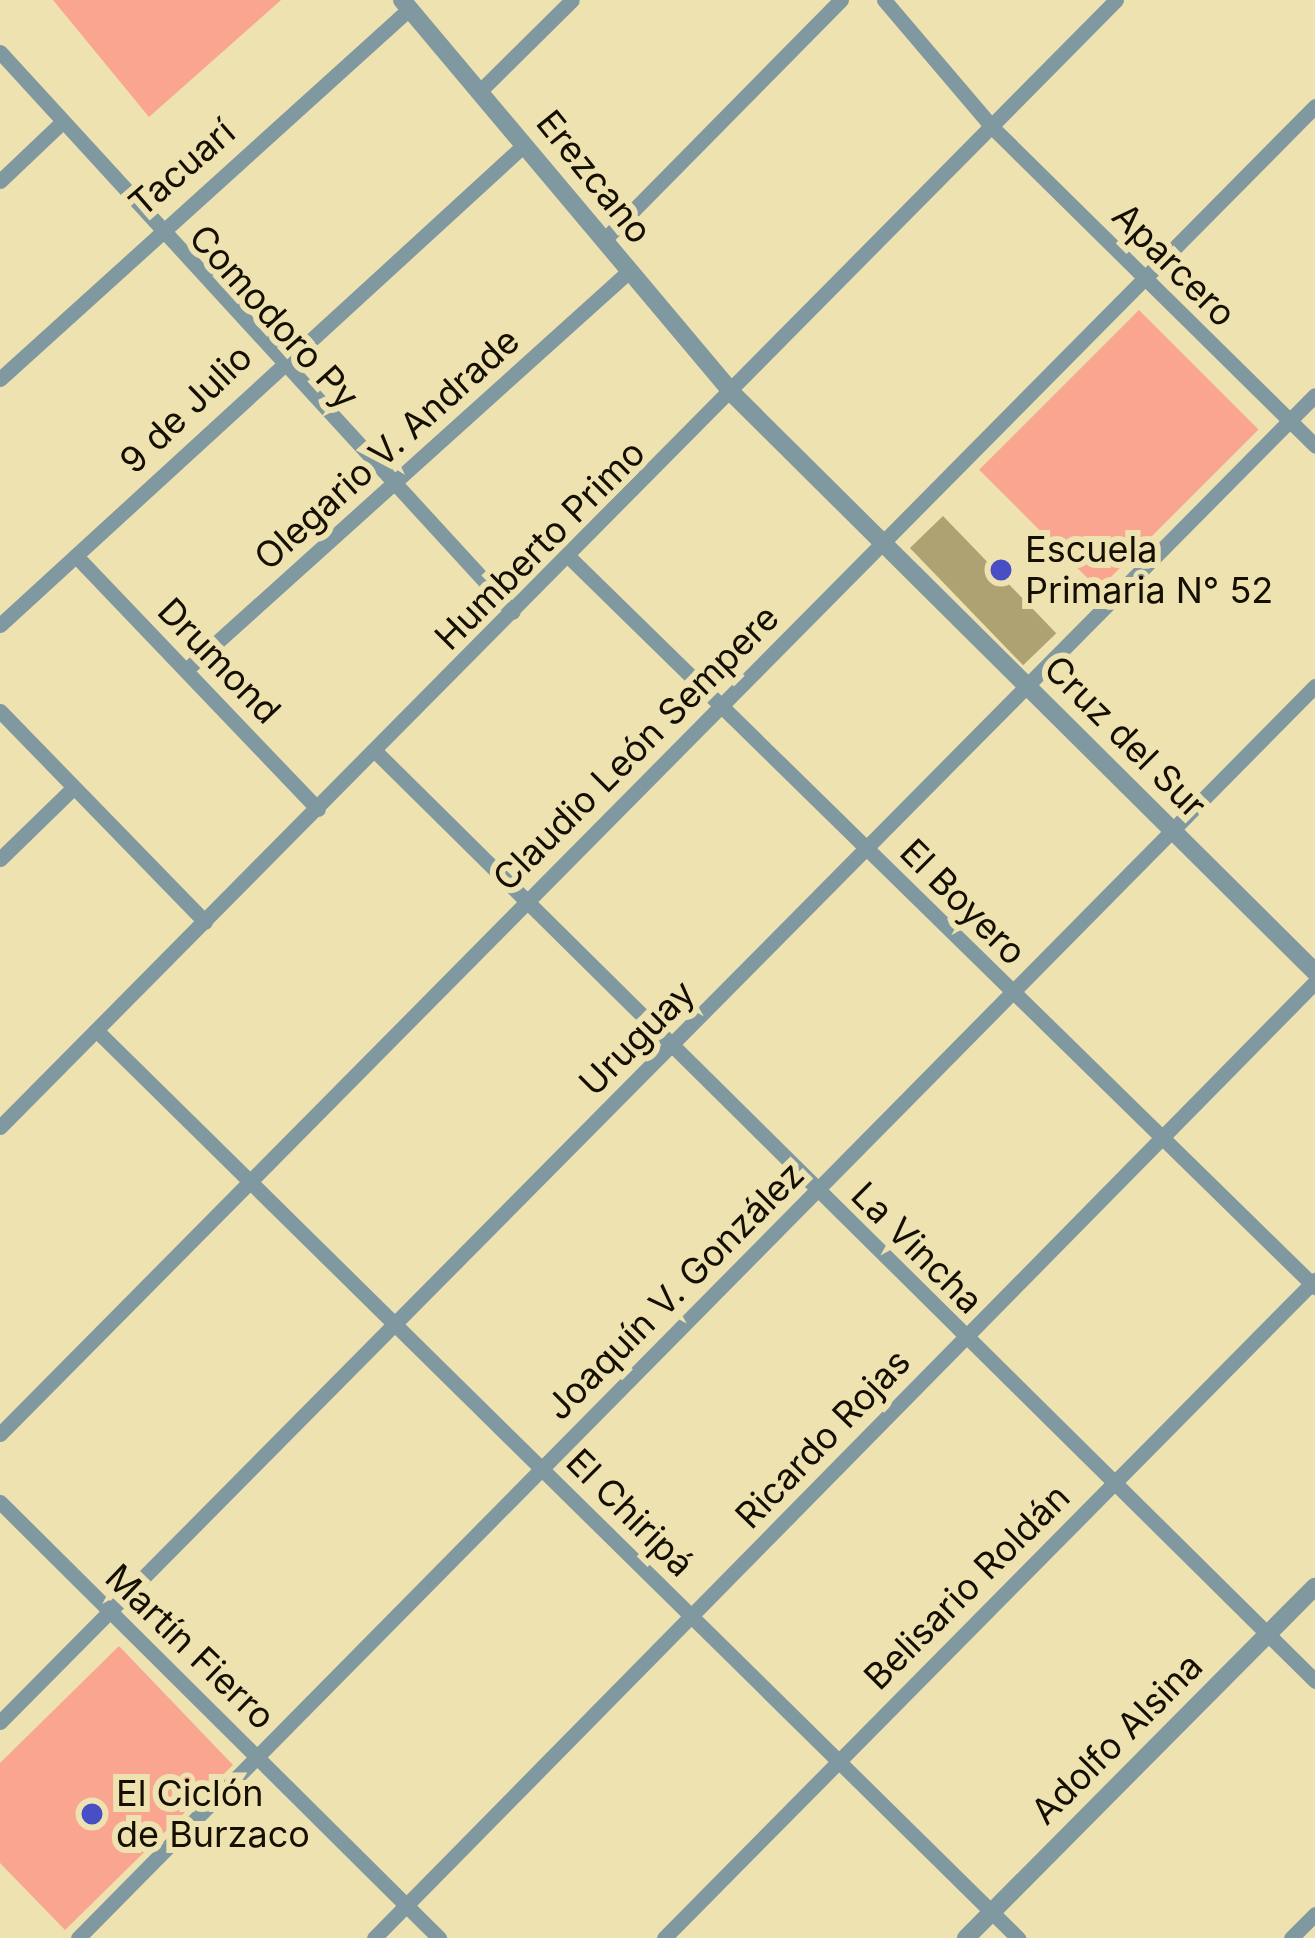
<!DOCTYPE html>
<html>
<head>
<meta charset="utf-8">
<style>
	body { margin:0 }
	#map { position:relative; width:1315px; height:1938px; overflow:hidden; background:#eee2b1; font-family:Inter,sans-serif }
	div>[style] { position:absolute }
	.green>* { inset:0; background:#f9a58f; transform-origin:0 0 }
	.building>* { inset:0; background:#aea273; transform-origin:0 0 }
	.minor>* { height:15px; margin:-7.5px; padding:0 7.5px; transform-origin:7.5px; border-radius:7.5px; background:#80989f }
	.tertiary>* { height:18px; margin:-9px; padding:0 9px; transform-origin:9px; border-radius:9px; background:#80989f }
	.dots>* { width:33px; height:33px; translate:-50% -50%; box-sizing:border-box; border:6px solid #eee2b1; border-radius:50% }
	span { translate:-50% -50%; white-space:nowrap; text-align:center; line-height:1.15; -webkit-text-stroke:12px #eee2b1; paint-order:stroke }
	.street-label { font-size:36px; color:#140f01 }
	.poi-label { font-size:36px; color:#140f01 }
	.left { translate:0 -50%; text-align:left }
</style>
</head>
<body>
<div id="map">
	<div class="green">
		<i style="clip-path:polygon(53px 0,281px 0,149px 117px)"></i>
		<i style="left:1139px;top:310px;width:169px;height:226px;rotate:45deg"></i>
		<i style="clip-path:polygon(119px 1646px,233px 1765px,65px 1930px,0 1863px,0 1763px)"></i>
	</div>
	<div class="building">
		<i style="left:943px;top:516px;width:163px;height:46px;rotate:46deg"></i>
	</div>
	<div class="minor">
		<i style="left:884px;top:0;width:167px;rotate:49.6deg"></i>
		<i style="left:992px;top:127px;width:454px;rotate:44.6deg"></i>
		<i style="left:0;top:52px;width:759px;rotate:47.51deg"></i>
		<i style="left:480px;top:91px;width:129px;rotate:-44.7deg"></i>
		<i style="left:0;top:181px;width:83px;rotate:-43.5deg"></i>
		<i style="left:603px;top:241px;width:339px;rotate:-45.4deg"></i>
		<i style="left:0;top:379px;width:552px;rotate:-42.13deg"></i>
		<i style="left:76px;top:556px;width:350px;rotate:46.3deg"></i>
		<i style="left:569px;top:557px;width:1044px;rotate:44.38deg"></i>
		<i style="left:0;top:625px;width:711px;rotate:-42.49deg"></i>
		<i style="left:186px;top:670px;width:595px;rotate:-42deg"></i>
		<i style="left:0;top:711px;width:294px;rotate:45.8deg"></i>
		<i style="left:376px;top:752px;width:1321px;rotate:44.69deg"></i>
		<i style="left:0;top:859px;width:102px;rotate:-44.2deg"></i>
		<i style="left:97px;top:1031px;width:1293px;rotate:44.56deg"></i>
		<i style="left:0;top:1127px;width:1586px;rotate:-45.28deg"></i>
		<i style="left:0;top:1434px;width:1869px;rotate:-45.28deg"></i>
		<i style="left:0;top:1502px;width:619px;rotate:44.8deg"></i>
		<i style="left:0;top:1722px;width:1868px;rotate:-45.26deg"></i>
		<i style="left:78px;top:1938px;width:1760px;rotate:-45.35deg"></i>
		<i style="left:374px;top:1938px;width:1341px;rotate:-45.45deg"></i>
		<i style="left:664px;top:1938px;width:926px;rotate:-45.31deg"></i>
		<i style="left:1291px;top:1938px;width:34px;rotate:-45deg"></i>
	</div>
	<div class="tertiary">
		<i style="left:402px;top:0;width:517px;rotate:49.94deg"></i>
		<i style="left:735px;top:396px;width:817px;rotate:44.8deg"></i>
		<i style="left:966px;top:1938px;width:495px;rotate:-45.2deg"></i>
	</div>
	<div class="dots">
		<i style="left:1001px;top:570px;background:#484ec4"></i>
		<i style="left:92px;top:1814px;background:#484ec4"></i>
	</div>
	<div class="street-label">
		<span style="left:182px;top:168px;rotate:-41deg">Tacuarí</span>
		<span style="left:594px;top:177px;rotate:51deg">Erezcano</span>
		<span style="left:1174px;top:265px;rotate:45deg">Aparcero</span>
		<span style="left:274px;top:317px;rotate:48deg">Comodoro Py</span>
		<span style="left:186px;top:409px;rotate:-44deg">9 de Julio</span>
		<span style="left:387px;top:449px;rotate:-42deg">Olegario V. Andrade</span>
		<span style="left:540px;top:545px;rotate:-45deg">Humberto Primo</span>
		<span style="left:219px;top:661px;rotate:46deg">Drumond</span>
		<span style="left:1125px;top:737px;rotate:45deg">Cruz del Sur</span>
		<span style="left:636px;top:748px;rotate:-45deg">Claudio León Sempere</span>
		<span style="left:963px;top:902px;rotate:45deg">El Boyero</span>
		<span style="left:637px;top:1038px;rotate:-45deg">Uruguay</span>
		<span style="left:917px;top:1248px;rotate:45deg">La Vincha</span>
		<span style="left:675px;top:1291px;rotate:-45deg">Joaquín V. González</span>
		<span style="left:823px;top:1439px;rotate:-46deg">Ricardo Rojas</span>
		<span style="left:630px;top:1513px;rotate:45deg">El Chiripá</span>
		<span style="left:967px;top:1587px;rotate:-45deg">Belisario Roldán</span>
		<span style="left:190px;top:1647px;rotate:44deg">Martín Fierro</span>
		<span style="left:1117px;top:1739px;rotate:-45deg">Adolfo Alsina</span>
	</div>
	<div class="poi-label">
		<span class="left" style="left:1025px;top:570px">Escuela<br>Primaria N° 52</span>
		<span class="left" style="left:116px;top:1814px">El Ciclón<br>de Burzaco</span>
	</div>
</div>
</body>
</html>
